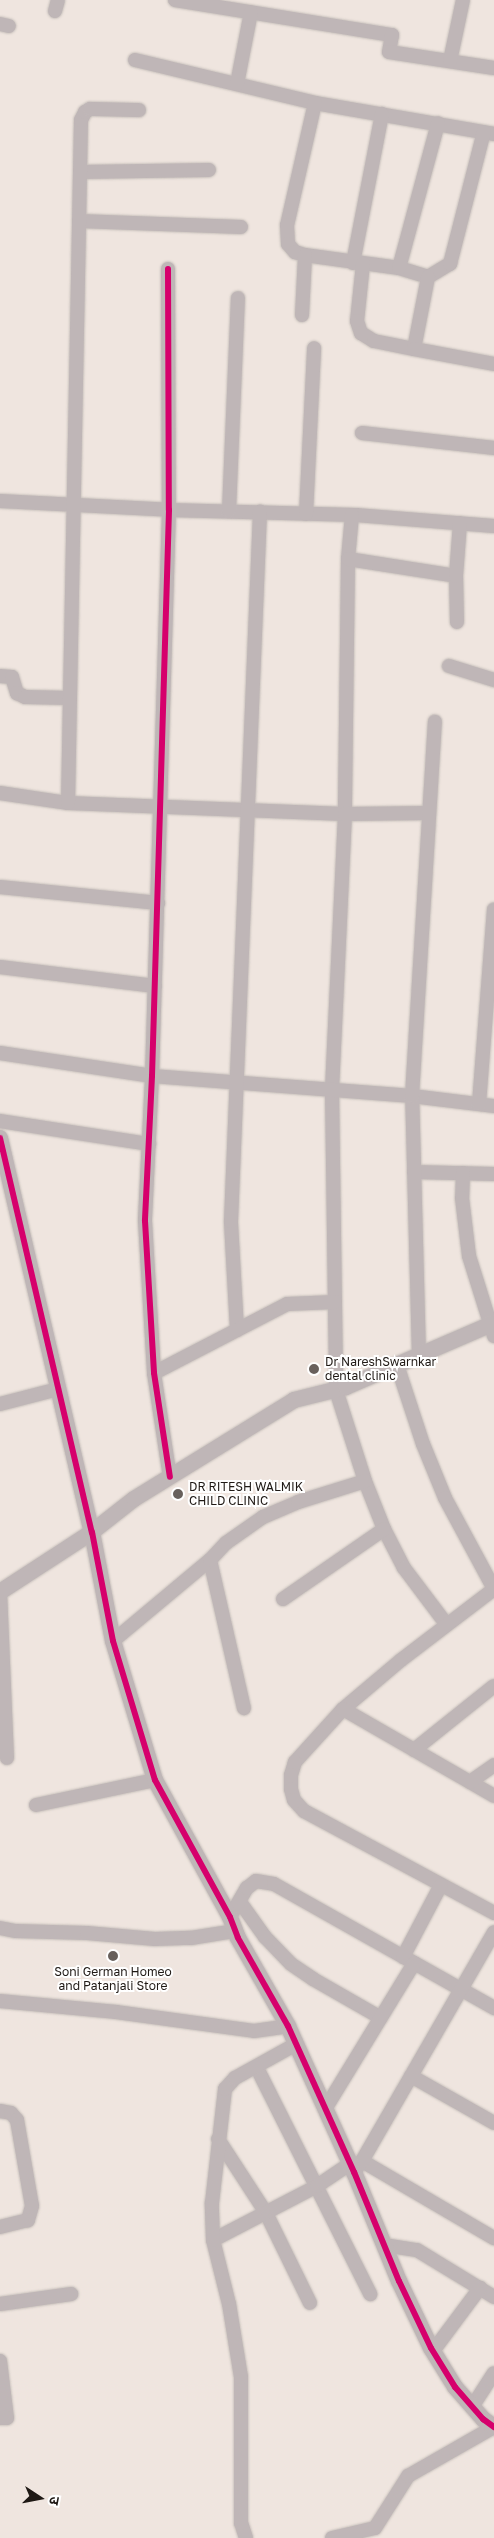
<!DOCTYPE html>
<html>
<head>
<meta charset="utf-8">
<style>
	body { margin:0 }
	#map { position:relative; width:494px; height:2538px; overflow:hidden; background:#efe5df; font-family:"Golos Text","Noto Sans Devanagari",sans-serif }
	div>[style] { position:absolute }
	.roads { filter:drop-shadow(0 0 1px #c8c1bc) drop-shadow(0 0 1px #c8c1bc) }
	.minor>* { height:14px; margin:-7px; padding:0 7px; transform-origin:7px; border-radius:7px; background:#bfb6b7 }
	.tertiary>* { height:16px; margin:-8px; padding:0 8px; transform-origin:8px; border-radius:8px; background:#bfb6b7 }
	.cycleway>* { height:6px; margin:-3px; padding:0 3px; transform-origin:3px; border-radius:3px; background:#d6006c }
	.dots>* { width:14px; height:14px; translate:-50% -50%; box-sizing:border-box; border:2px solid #fff; border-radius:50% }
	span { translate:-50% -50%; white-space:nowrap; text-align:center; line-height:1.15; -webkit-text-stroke:4px #fff; paint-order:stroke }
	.poi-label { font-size:12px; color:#1f1915 }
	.left { translate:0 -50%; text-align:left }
	.north { position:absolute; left:15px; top:2473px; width:50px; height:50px; -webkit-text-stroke:4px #fff; paint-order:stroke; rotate:101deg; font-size:14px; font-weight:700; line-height:20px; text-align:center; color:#1f1915 }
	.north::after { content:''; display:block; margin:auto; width:18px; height:22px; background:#1f1915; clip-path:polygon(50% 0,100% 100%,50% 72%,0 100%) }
</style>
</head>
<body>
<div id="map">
	<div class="roads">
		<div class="minor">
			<i style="left:175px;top:0;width:220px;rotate:9.2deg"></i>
			<i style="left:392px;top:35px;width:17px;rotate:100deg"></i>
			<i style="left:389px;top:52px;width:106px;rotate:8.7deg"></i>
			<i style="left:55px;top:11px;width:11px;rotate:-75deg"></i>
			<i style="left:0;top:24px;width:9px;rotate:13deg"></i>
			<i style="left:135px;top:60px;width:185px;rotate:13.4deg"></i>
			<i style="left:315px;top:103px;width:182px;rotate:9.8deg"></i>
			<i style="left:450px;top:61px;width:62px;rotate:-78deg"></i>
			<i style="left:237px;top:84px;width:73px;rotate:-79deg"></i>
			<i style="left:315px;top:103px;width:125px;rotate:102.9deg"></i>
			<i style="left:287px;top:225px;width:19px;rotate:87deg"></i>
			<i style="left:288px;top:244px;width:11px;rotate:49deg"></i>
			<i style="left:295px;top:252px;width:10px;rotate:17deg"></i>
			<i style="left:305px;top:255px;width:95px;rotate:7.9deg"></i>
			<i style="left:399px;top:268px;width:30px;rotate:17deg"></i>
			<i style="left:428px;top:277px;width:26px;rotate:-31deg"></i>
			<i style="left:450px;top:264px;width:136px;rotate:-75.6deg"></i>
			<i style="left:80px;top:172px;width:129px;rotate:-0.9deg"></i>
			<i style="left:79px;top:221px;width:162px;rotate:2.1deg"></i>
			<i style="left:353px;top:263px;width:152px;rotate:-79deg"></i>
			<i style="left:363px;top:264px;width:57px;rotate:96deg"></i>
			<i style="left:357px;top:321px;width:13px;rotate:72deg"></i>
			<i style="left:361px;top:333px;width:15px;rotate:32deg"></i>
			<i style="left:374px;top:341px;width:41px;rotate:11.3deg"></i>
			<i style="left:399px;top:268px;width:150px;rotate:-74.9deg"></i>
			<i style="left:168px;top:269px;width:241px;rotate:89.8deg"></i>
			<i style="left:169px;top:510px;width:566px;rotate:91.72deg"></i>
			<i style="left:152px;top:1076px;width:145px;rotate:92.8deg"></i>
			<i style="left:145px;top:1221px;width:152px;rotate:86.6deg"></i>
			<i style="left:154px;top:1373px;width:105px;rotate:81.3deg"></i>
			<i style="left:428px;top:277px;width:73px;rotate:101deg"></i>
			<i style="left:414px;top:349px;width:81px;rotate:10.6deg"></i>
			<i style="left:302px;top:315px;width:60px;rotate:-87.1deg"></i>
			<i style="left:362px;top:433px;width:133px;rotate:6.5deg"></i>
			<i style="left:0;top:501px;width:169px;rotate:3deg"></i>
			<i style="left:169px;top:510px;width:187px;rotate:1.5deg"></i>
			<i style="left:356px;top:515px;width:138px;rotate:4.6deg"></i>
			<i style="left:229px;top:511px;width:213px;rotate:-87.6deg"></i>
			<i style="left:306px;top:514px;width:166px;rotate:-87.2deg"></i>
			<i style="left:352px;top:515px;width:44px;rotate:95.2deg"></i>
			<i style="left:348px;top:559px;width:255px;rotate:90.7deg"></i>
			<i style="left:345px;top:814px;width:276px;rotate:92.7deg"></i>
			<i style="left:332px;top:1090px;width:300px;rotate:89.2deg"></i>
			<i style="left:336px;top:1390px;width:96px;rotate:72.3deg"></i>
			<i style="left:365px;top:1481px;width:52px;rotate:68.4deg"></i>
			<i style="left:384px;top:1529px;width:44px;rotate:62.9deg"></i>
			<i style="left:404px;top:1568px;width:71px;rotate:53deg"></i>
			<i style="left:348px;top:559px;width:109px;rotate:8.9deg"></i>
			<i style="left:457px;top:622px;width:46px;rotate:-91.2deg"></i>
			<i style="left:456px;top:576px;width:53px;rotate:-85.7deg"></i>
			<i style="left:449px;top:666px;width:47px;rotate:17.3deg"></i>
			<i style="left:0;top:676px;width:12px;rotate:5deg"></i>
			<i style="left:12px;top:677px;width:17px;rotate:73deg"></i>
			<i style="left:17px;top:693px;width:9px;rotate:27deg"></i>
			<i style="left:25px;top:697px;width:45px;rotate:1.3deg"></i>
			<i style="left:0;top:793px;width:69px;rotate:8.4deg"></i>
			<i style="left:68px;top:803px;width:277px;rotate:2.3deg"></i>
			<i style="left:345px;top:814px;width:84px;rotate:-0.7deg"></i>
			<i style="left:68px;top:803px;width:683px;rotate:-88.91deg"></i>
			<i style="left:81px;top:120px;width:9px;rotate:-63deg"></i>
			<i style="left:85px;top:112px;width:6px;rotate:-31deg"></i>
			<i style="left:90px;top:109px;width:49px;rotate:1.2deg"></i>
			<i style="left:0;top:887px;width:159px;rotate:5.8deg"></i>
			<i style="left:0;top:967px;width:156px;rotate:7deg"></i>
			<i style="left:0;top:1053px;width:154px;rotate:8.6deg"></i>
			<i style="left:152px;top:1076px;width:261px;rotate:4.4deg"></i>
			<i style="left:412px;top:1096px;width:83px;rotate:7deg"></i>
			<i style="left:479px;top:1104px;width:195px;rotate:-85.6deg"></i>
			<i style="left:0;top:1121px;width:151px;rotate:8.8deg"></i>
			<i style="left:414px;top:1172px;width:80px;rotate:1.4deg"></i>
			<i style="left:463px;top:1173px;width:25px;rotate:92deg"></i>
			<i style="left:462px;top:1198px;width:58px;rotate:83.1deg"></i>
			<i style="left:469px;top:1256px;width:84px;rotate:72.6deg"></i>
			<i style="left:237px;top:1330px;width:109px;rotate:-93.2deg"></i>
			<i style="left:231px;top:1221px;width:710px;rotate:-87.66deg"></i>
			<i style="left:419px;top:1356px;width:260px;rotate:-91.5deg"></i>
			<i style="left:412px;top:1096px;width:375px;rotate:-86.5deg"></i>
			<i style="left:397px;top:1365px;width:83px;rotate:71.8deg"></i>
			<i style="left:423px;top:1444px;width:58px;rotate:67.8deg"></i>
			<i style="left:445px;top:1498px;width:103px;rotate:61.7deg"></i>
			<i style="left:154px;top:1373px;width:150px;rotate:-27.4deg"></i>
			<i style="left:287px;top:1304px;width:48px;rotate:-2.4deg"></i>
			<i style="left:0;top:1404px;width:60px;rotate:-14.5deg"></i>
			<i style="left:210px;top:1560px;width:152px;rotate:77.1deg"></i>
			<i style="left:494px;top:1589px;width:117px;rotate:142.6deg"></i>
			<i style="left:401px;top:1660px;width:76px;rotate:139.8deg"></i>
			<i style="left:343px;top:1709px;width:72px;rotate:132.2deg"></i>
			<i style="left:295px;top:1762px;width:14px;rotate:107deg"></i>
			<i style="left:291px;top:1775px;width:14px;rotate:90deg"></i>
			<i style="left:291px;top:1789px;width:11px;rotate:75deg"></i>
			<i style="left:294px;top:1800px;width:15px;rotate:48deg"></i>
			<i style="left:304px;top:1811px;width:216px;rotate:28.2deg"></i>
			<i style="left:0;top:1591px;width:167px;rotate:87.6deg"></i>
			<i style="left:283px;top:1599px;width:123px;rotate:-34.7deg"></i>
			<i style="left:113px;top:1641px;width:126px;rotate:-39.9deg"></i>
			<i style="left:210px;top:1560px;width:23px;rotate:-47deg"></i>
			<i style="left:226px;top:1543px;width:45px;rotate:-35.1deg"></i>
			<i style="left:263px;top:1517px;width:38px;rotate:-23deg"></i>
			<i style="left:298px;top:1502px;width:70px;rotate:-17.4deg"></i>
			<i style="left:343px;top:1709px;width:174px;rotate:29.9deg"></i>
			<i style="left:414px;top:1750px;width:102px;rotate:-38.7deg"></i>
			<i style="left:470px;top:1782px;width:29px;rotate:-35deg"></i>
			<i style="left:36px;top:1805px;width:122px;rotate:-11.9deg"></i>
			<i style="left:240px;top:1902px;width:43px;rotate:54.5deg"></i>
			<i style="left:265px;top:1937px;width:37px;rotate:46deg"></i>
			<i style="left:291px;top:1964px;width:27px;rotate:34deg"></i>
			<i style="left:313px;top:1979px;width:78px;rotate:29.8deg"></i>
			<i style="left:230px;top:1917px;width:34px;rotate:-60deg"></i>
			<i style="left:247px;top:1888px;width:11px;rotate:-38deg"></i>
			<i style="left:256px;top:1881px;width:18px;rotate:9deg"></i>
			<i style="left:274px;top:1884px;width:253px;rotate:29.4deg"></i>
			<i style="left:0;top:1928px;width:16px;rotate:11deg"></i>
			<i style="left:16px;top:1931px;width:71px;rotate:1.6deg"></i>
			<i style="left:87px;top:1933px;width:68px;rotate:5deg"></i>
			<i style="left:155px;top:1939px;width:36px;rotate:-2deg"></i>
			<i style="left:191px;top:1938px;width:45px;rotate:-9deg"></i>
			<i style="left:403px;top:1957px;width:81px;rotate:-62.2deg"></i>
			<i style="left:0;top:2001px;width:117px;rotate:5.4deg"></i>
			<i style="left:116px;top:2012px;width:139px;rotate:7.8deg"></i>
			<i style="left:254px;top:2031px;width:34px;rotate:-8deg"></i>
			<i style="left:257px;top:2068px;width:253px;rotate:63.4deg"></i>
			<i style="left:411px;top:2076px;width:95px;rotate:29.5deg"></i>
			<i style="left:325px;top:2109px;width:171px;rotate:-58.6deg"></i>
			<i style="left:0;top:2111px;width:11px;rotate:10deg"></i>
			<i style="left:11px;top:2113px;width:9px;rotate:49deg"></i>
			<i style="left:17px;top:2120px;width:87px;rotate:80.1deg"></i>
			<i style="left:32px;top:2206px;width:15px;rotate:106deg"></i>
			<i style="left:28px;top:2220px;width:29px;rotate:166deg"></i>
			<i style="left:218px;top:2139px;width:88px;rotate:57deg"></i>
			<i style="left:266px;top:2213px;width:100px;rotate:63.9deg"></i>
			<i style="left:362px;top:2161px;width:153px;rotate:30.3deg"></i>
			<i style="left:354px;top:2172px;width:14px;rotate:-54deg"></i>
			<i style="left:362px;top:2161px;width:264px;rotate:-60deg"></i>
			<i style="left:213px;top:2240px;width:117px;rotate:-27.4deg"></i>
			<i style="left:317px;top:2186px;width:40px;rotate:-34deg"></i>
			<i style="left:384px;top:2245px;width:33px;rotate:9deg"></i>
			<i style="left:417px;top:2250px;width:90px;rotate:31.4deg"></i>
			<i style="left:0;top:2304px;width:72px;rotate:-8deg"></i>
			<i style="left:433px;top:2351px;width:79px;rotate:-53.3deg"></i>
			<i style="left:0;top:2361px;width:57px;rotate:83deg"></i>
			<i style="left:7px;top:2418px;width:7px;rotate:180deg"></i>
			<i style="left:472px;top:2407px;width:40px;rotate:-57.1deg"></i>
			<i style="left:246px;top:2538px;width:16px;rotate:-108deg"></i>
			<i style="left:241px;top:2523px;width:146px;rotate:-90deg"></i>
			<i style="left:241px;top:2377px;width:74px;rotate:-99.3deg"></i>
			<i style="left:229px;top:2304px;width:66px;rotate:-104deg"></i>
			<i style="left:213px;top:2240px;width:37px;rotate:-92deg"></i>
			<i style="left:212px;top:2203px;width:115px;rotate:-83.5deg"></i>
			<i style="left:225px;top:2089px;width:15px;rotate:-48deg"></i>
			<i style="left:235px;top:2078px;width:70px;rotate:-29.1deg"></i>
			<i style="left:332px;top:2538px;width:44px;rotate:-13.1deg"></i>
			<i style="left:375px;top:2528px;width:62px;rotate:-57.6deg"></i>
			<i style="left:408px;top:2476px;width:99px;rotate:-29.7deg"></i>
		</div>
		<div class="tertiary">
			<i style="left:0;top:1138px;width:405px;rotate:76.9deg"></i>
			<i style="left:92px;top:1532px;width:111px;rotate:79.1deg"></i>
			<i style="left:113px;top:1641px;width:145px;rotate:73.2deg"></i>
			<i style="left:155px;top:1780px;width:156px;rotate:61.3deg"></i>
			<i style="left:230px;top:1917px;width:22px;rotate:69deg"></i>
			<i style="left:238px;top:1938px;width:101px;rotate:60.4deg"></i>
			<i style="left:288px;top:2026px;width:160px;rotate:65.7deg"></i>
			<i style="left:354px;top:2172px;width:118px;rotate:67.6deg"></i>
			<i style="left:399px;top:2281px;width:74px;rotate:64.5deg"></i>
			<i style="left:431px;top:2348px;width:46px;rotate:58.4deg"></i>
			<i style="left:455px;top:2387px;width:43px;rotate:48.8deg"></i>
			<i style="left:483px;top:2419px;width:14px;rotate:36deg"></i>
			<i style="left:0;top:1592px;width:110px;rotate:-33.1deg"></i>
			<i style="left:92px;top:1532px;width:53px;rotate:-38.2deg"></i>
			<i style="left:134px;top:1499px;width:188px;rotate:-31.7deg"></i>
			<i style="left:294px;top:1400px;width:54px;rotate:-14deg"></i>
			<i style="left:346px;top:1387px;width:161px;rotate:-23.4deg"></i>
		</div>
	</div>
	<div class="cycleway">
		<i style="left:168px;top:269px;width:241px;rotate:89.8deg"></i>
		<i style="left:169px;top:510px;width:566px;rotate:91.72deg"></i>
		<i style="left:152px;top:1076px;width:145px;rotate:92.8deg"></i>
		<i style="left:145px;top:1221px;width:152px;rotate:86.6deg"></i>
		<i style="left:154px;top:1373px;width:105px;rotate:81.3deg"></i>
		<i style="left:0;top:1138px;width:405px;rotate:76.9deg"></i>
		<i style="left:92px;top:1532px;width:111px;rotate:79.1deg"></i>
		<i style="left:113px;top:1641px;width:145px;rotate:73.2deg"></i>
		<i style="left:155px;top:1780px;width:156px;rotate:61.3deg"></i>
		<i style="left:230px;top:1917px;width:22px;rotate:69deg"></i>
		<i style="left:238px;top:1938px;width:101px;rotate:60.4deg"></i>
		<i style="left:288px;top:2026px;width:160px;rotate:65.7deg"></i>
		<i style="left:354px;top:2172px;width:118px;rotate:67.6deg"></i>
		<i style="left:399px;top:2281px;width:74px;rotate:64.5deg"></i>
		<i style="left:431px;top:2348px;width:46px;rotate:58.4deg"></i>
		<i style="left:455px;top:2387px;width:43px;rotate:48.8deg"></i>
		<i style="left:483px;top:2419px;width:14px;rotate:36deg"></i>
	</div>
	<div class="dots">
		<i style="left:314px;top:1369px;background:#68605c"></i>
		<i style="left:178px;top:1494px;background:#68605c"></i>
		<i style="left:113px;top:1956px;background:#68605c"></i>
	</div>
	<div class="poi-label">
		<span class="left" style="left:325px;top:1369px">Dr NareshSwarnkar<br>dental clinic</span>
		<span class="left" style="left:189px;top:1494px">DR RITESH WALMIK<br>CHILD CLINIC</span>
		<span style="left:113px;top:1979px">Soni German Homeo<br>and Patanjali Store</span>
	</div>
	<div class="north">उ</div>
</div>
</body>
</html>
